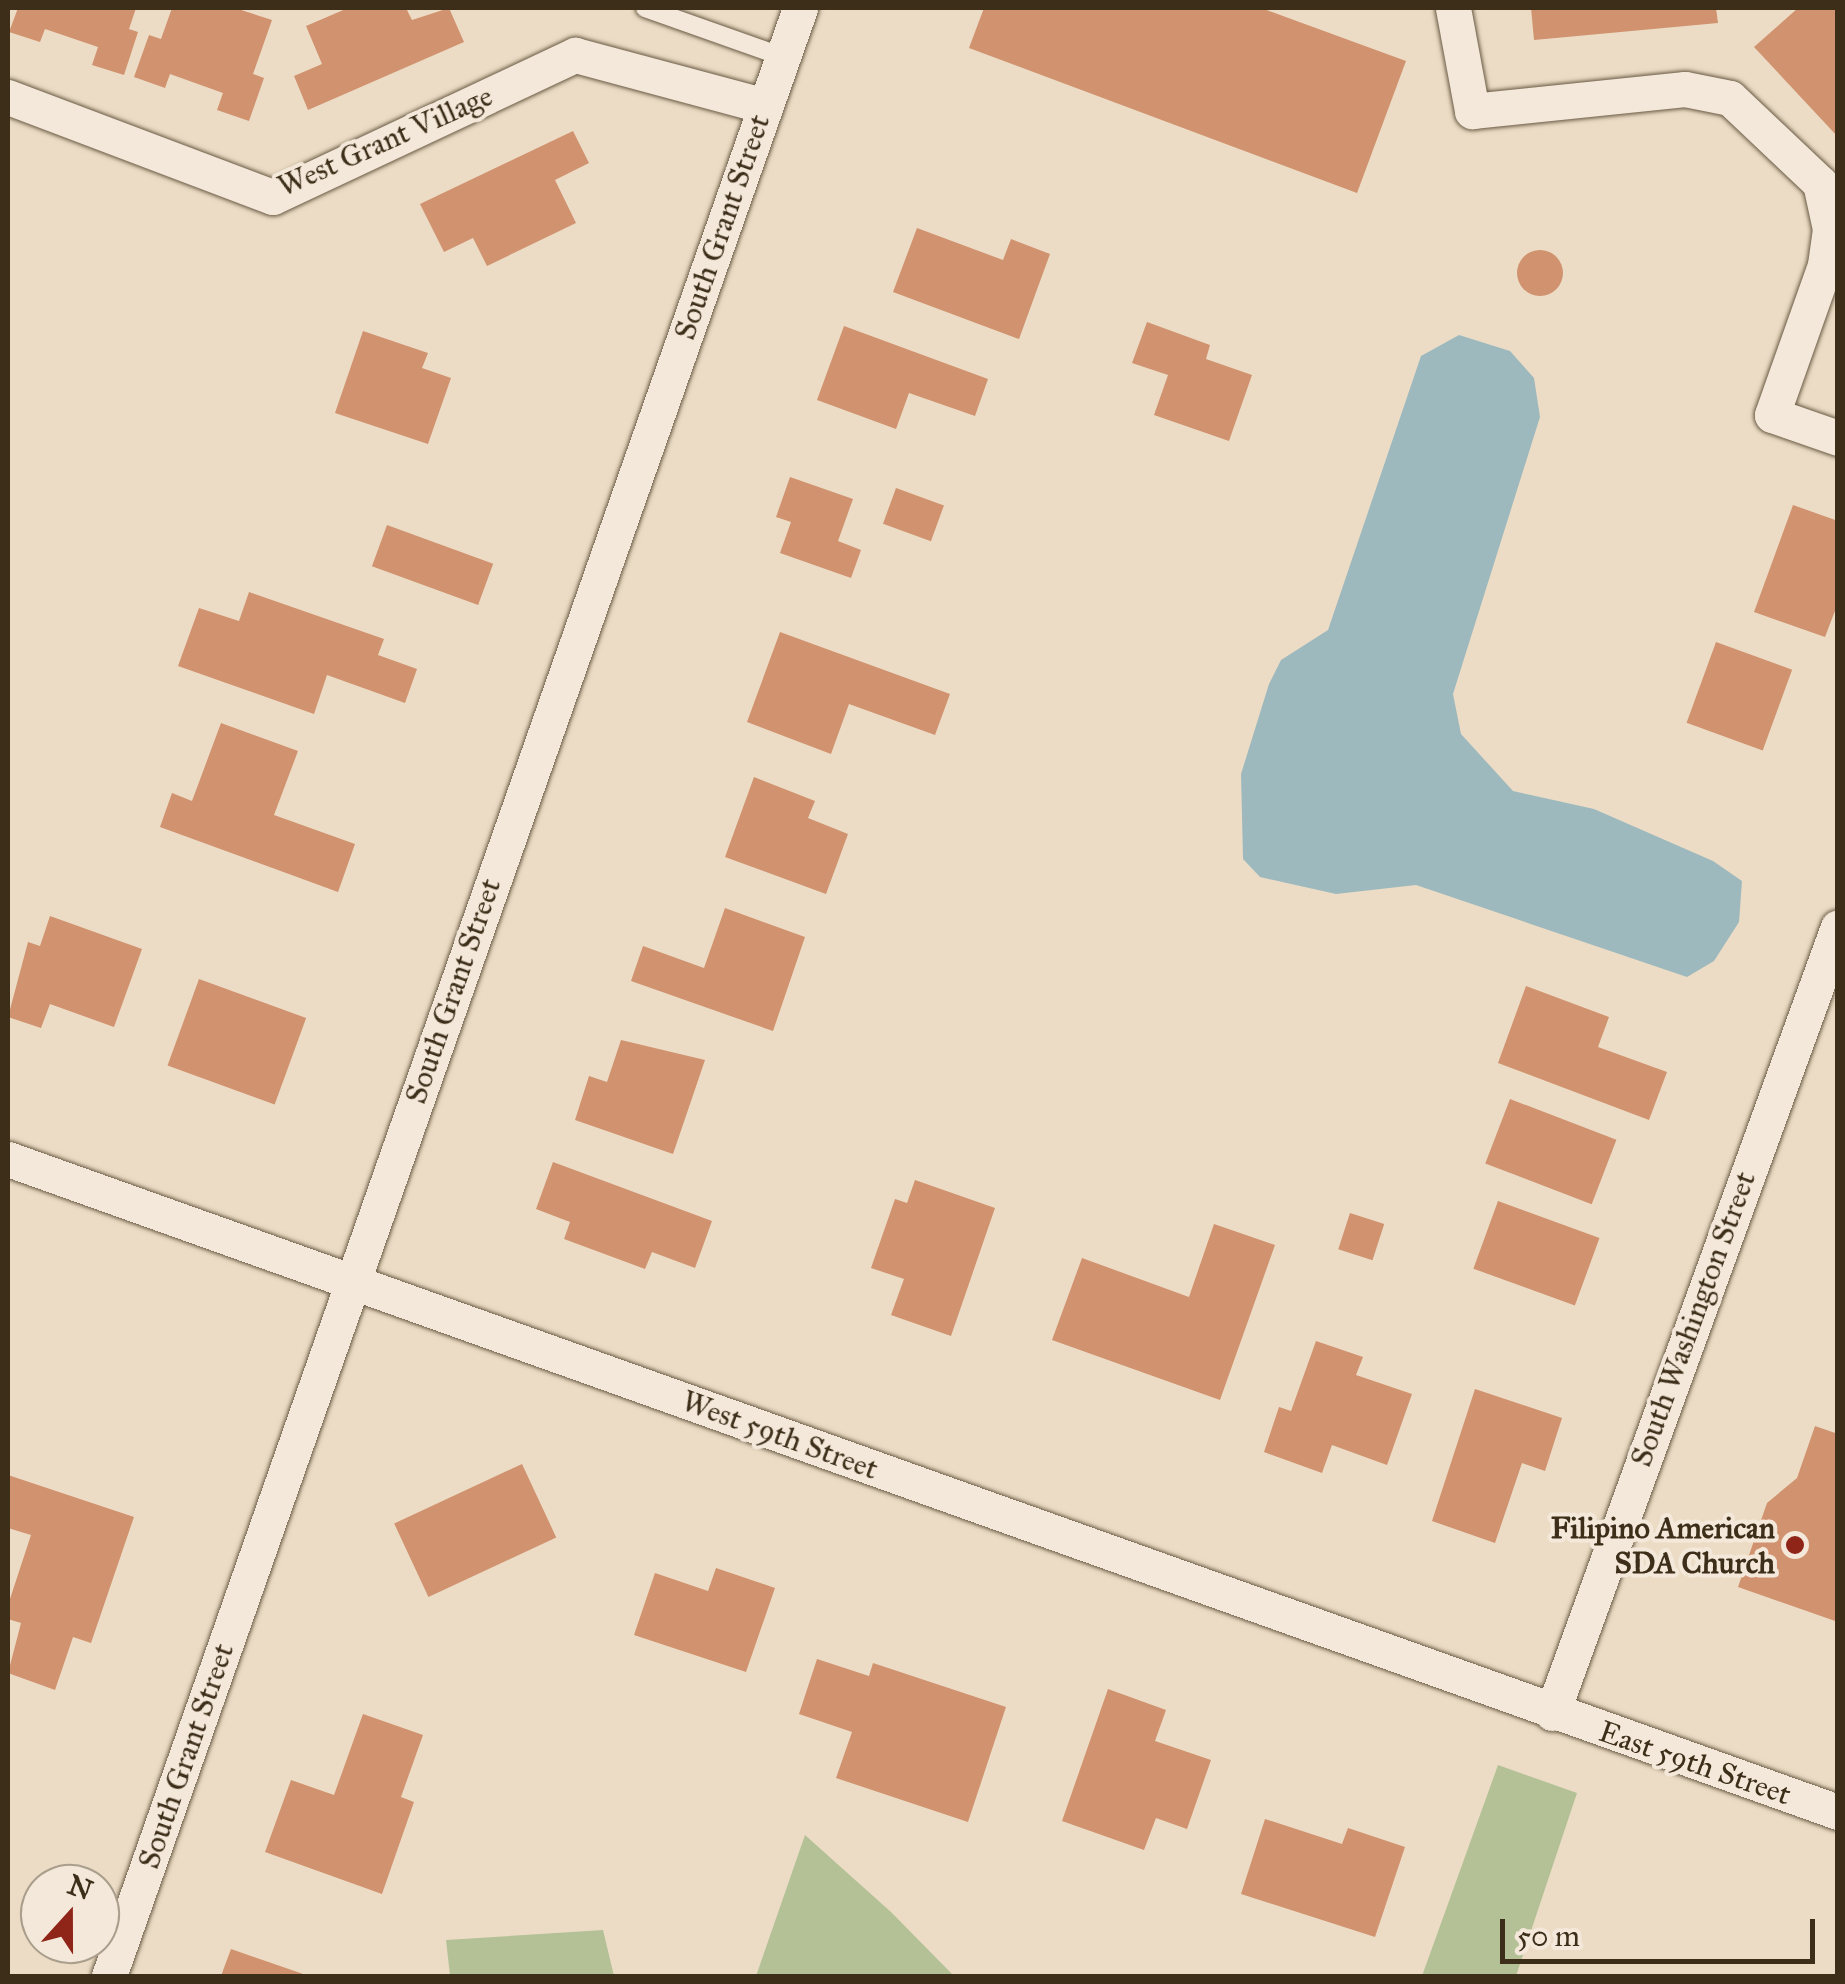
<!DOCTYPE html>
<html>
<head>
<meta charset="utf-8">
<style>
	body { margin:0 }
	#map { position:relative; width:1845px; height:1984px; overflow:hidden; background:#ecdcc5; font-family:"IM FELL Great Primer",serif }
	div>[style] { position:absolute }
	.green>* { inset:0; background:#b4c197 }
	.water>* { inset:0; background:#9db9be }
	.building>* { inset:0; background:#d0926f; transform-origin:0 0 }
	.round { border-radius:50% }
	.roads { filter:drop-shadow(0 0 2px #695a44) drop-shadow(0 0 2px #695a44) }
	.service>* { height:18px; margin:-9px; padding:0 9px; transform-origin:9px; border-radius:9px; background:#f3e8d9 }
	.minor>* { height:35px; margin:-17.5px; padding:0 17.5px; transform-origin:17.5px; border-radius:17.5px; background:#f3e8d9 }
	.dots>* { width:28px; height:28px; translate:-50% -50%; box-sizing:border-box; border:5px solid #f3e8d9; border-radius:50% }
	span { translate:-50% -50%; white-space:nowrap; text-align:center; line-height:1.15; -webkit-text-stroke:8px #f3e8d9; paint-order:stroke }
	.street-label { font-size:30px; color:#3d2e19 }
	.poi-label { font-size:30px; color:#3d2e19; font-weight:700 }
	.right { translate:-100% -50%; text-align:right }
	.frame { position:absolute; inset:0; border:10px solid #3d2e19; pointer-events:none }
	.north { position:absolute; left:20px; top:1864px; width:100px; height:100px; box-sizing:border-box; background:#f3e8d9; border:2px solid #aa9e8c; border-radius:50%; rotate:21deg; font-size:28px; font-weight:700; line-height:40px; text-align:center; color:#3d2e19 }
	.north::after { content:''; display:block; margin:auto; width:35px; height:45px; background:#8f2418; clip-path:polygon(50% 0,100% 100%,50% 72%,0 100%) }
	.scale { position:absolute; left:1500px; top:1919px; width:315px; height:45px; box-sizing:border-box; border:5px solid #3d2e19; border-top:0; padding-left:12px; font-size:30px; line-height:35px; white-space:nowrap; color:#3d2e19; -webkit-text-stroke:8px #f3e8d9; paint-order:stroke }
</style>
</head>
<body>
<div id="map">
	<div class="green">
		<i style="clip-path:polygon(1498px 1765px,1577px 1793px,1516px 1976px,1422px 1976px)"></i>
		<i style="clip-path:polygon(805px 1835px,891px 1912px,954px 1976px,756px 1976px)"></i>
		<i style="clip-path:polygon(603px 1930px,614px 1976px,450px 1976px,446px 1940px)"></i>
	</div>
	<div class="water">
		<i style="clip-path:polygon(1459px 335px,1510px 351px,1534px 378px,1540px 417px,1453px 694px,1461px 734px,1513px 791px,1594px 809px,1713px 861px,1742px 881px,1739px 922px,1714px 961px,1687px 977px,1416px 885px,1336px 894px,1260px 877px,1243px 859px,1241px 774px,1269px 684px,1281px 660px,1328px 630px,1421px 356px)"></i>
	</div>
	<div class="building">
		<i style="clip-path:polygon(18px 8px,136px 8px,129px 29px,138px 32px,124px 75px,92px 65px,98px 47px,45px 29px,40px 42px,9px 32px)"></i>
		<i style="clip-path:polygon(172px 8px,235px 8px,272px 20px,253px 74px,264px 78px,249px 121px,217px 110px,223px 93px,170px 74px,165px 88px,134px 77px,149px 35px,161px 39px)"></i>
		<i style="clip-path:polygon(348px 8px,406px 8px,412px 20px,449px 8px,464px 42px,308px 110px,294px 76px,322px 64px,306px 26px)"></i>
		<i style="clip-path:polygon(984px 8px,1261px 8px,1406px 61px,1357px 193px,969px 48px)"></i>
		<i style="clip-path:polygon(1531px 8px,1716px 8px,1718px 23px,1534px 40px)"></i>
		<i style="clip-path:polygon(1798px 8px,1838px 8px,1838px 137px,1754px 47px)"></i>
		<i style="clip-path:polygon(573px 131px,589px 163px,555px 180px,576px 223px,487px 266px,473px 238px,444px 252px,420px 204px)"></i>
		<i style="clip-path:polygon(917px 228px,1003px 260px,1011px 239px,1050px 254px,1019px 339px,893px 292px)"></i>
		<i class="round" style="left:1517px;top:250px;width:46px;height:46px"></i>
		<i style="clip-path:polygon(1147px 322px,1210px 345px,1206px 359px,1252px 375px,1229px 441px,1154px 415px,1168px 375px,1132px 363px)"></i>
		<i style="clip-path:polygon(844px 326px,988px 379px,975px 416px,909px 393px,896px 429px,817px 400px)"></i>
		<i style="clip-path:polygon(363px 331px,428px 353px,422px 368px,451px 378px,428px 444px,335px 413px)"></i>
		<i style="clip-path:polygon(790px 477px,853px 499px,838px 541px,861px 550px,851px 578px,780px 553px,791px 522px,776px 517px)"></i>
		<i style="left:896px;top:488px;width:51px;height:38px;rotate:20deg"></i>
		<i style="clip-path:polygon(1793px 505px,1838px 521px,1838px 603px,1825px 637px,1754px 612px)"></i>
		<i style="left:387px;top:525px;width:113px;height:44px;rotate:20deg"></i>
		<i style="clip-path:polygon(249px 592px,384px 639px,378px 655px,417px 669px,405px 703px,327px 675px,314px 714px,178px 666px,199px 608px,239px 621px)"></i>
		<i style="clip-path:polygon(780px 632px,950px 694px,935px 735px,849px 704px,831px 754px,747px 722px)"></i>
		<i style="left:1716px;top:642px;width:81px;height:86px;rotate:20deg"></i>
		<i style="clip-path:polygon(221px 723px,298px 751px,274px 815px,355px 844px,338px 892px,160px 827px,172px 793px,192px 801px)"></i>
		<i style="clip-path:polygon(754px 777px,815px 801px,808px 818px,848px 834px,826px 894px,725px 857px)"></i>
		<i style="clip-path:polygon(725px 908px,805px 937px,773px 1031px,631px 981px,643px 946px,704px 968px)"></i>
		<i style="clip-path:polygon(50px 916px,142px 949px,114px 1027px,50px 1004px,41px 1028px,8px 1017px,28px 942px,40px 946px)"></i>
		<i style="left:199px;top:979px;width:114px;height:92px;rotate:20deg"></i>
		<i style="clip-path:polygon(1526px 986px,1609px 1017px,1598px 1047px,1667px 1072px,1649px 1120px,1498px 1063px)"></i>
		<i style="clip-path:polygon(621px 1040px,705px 1060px,673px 1154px,575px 1120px,589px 1076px,607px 1082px)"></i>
		<i style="left:1510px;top:1099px;width:114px;height:69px;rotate:21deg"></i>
		<i style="clip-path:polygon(553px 1162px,712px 1221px,695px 1268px,652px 1252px,645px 1269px,564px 1239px,570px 1222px,536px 1209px)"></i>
		<i style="clip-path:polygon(915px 1180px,995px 1208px,951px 1336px,891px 1315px,904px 1279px,871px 1268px,895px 1199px,907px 1203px)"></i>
		<i style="left:1498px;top:1201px;width:108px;height:72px;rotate:20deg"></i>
		<i style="left:1350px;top:1213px;width:36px;height:38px;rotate:18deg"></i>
		<i style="clip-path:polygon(1214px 1224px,1275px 1245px,1220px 1400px,1052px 1340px,1082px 1258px,1189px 1297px)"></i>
		<i style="clip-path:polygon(1316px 1341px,1363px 1357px,1356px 1375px,1412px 1394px,1387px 1465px,1332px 1445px,1322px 1473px,1264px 1452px,1279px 1407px,1291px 1411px)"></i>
		<i style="clip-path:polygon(1475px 1389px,1562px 1418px,1545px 1471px,1522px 1463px,1495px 1543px,1432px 1521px)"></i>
		<i style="clip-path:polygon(1815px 1426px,1838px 1434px,1838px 1622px,1738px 1587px,1767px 1503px,1797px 1478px)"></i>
		<i style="left:522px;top:1464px;width:81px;height:141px;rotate:65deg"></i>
		<i style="clip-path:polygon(8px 1475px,134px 1517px,91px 1643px,73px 1637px,55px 1690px,8px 1673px,21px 1623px,8px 1619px,8px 1605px,31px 1535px,8px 1528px)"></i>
		<i style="clip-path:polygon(716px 1568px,775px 1588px,746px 1672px,634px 1635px,655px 1573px,708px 1591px)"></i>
		<i style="clip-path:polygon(817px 1659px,869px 1676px,873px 1663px,1006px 1707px,968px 1822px,836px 1778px,852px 1732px,799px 1714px)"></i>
		<i style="clip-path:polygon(1108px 1689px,1166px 1710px,1155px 1741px,1211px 1760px,1187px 1829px,1156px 1818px,1144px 1850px,1062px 1821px)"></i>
		<i style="clip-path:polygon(363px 1714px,423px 1735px,401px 1797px,414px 1802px,382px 1894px,265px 1852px,291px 1780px,334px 1795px)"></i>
		<i style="clip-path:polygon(1265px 1819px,1342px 1844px,1348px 1828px,1405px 1847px,1375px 1937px,1241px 1894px)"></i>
		<i style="clip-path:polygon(231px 1949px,309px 1976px,221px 1976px)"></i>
	</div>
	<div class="roads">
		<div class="service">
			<i style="left:645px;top:8px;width:146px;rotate:19.5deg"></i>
		</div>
		<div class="minor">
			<i style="left:1453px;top:8px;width:105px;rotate:79.5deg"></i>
			<i style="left:1472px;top:111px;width:214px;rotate:-5.9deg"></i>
			<i style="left:1685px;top:89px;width:46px;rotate:11.3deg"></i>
			<i style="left:1730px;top:98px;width:124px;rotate:43.4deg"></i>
			<i style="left:1820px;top:183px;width:47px;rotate:77.7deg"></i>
			<i style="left:1830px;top:229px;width:36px;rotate:98deg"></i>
			<i style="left:1825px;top:265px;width:159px;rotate:109.5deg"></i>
			<i style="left:1772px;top:415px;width:70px;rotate:19.2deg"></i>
			<i style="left:8px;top:97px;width:283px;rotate:20.7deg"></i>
			<i style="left:273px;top:197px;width:334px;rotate:-25.2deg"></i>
			<i style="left:575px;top:55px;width:197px;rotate:15deg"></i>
			<i style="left:8px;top:1159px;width:1943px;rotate:19.64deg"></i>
			<i style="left:1552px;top:1713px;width:836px;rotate:-70.01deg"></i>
			<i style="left:109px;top:1976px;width:2086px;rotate:-70.65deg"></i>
		</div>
	</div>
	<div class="dots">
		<i style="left:1795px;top:1545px;background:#8f2418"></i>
	</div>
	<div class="street-label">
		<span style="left:385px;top:141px;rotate:-24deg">West Grant Village</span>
		<span style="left:722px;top:227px;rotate:-71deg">South Grant Street</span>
		<span style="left:453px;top:991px;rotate:-71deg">South Grant Street</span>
		<span style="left:1693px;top:1319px;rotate:-70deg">South Washington Street</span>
		<span style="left:780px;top:1435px;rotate:20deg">West 59th Street</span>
		<span style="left:186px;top:1756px;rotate:-71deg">South Grant Street</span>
		<span style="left:1695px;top:1763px;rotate:19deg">East 59th Street</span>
	</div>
	<div class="poi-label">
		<span class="right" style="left:1775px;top:1545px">Filipino American<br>SDA Church</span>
	</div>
	<div class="frame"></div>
	<div class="north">N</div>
	<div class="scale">50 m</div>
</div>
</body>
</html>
